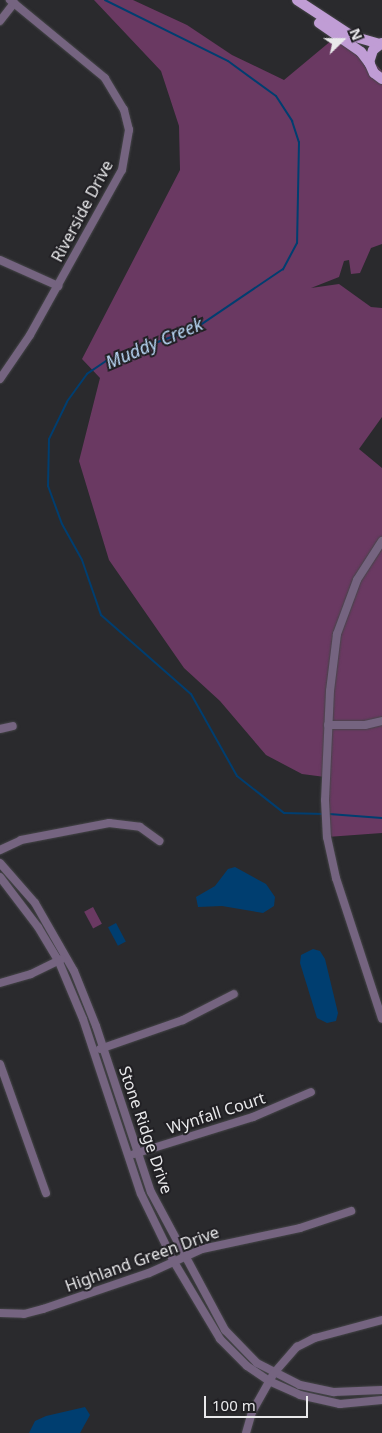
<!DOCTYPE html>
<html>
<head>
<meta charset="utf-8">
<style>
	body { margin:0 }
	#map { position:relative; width:382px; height:1433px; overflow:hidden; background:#2a2a2d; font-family:"Noto Sans",sans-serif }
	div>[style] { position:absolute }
	.green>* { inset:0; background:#6a3962; transform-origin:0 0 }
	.water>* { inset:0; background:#003e70; transform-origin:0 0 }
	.stream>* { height:2px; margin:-1px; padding:0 1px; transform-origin:1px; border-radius:1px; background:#003e70 }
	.roads { filter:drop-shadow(0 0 1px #454548) drop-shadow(0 0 1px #454548) }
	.minor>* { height:8px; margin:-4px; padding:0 4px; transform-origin:4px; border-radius:4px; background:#756480 }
	.major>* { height:10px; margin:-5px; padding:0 5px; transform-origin:5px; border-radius:5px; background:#c09dd5 }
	span { translate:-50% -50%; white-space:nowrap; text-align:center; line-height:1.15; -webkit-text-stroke:4px #212024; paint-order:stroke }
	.street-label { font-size:16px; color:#e9e9eb }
	.water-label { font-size:18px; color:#bad8f7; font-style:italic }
	.north { position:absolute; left:317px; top:15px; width:50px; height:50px; -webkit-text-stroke:4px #212024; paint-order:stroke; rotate:68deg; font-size:14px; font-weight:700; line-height:20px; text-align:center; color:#e9e9eb }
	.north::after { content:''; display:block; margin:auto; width:18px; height:22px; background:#e9e9eb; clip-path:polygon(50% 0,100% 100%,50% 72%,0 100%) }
	.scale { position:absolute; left:204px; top:1396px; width:104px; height:22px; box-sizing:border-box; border:2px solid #e9e9eb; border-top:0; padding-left:6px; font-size:15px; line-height:18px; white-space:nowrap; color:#e9e9eb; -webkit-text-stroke:4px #212024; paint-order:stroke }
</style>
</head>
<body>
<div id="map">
	<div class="green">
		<i style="clip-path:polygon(94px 0,133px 0,187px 25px,232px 55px,284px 80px,338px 35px,373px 61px,382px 71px,382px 244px,371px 248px,360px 273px,351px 274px,349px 260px,344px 261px,339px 277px,311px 288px,339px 284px,371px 307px,382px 308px,382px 417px,359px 449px,382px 468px,382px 833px,327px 837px,325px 777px,302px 774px,266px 755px,220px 701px,184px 668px,109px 560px,79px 461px,100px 378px,82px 359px,180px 170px,179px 126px,161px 71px)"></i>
		<i style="left:93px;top:907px;width:19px;height:10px;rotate:62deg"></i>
	</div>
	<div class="water">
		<i style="clip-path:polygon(235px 867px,266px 884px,275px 897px,274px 906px,263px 913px,222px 906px,198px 907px,196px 897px,215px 886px,228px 869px)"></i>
		<i style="left:116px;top:923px;width:21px;height:9px;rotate:62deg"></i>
		<i style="clip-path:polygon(313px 949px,320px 951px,325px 959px,338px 1013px,336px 1021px,327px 1023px,317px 1018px,300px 963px,301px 955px)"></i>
		<i style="clip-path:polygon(85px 1407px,90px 1415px,80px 1433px,29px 1433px,35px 1421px,46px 1416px)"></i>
	</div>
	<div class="stream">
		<i style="left:105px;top:0;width:137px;rotate:26.4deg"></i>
		<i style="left:228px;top:61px;width:59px;rotate:36.1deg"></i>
		<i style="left:276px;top:96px;width:30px;rotate:57deg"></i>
		<i style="left:292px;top:121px;width:22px;rotate:72deg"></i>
		<i style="left:299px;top:142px;width:101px;rotate:91.1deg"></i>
		<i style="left:297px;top:243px;width:30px;rotate:118deg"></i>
		<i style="left:283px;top:269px;width:105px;rotate:145.9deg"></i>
		<i style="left:196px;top:328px;width:96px;rotate:159.9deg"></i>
		<i style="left:106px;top:361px;width:23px;rotate:146deg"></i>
		<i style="left:87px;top:374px;width:34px;rotate:126deg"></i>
		<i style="left:67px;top:402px;width:41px;rotate:115.9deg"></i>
		<i style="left:49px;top:439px;width:47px;rotate:91.2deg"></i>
		<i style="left:48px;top:486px;width:40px;rotate:69.8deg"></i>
		<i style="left:62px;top:524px;width:41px;rotate:60.9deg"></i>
		<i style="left:82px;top:560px;width:58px;rotate:70.9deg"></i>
		<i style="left:101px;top:615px;width:120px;rotate:41.3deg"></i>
		<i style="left:191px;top:694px;width:94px;rotate:60.7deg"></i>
		<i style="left:237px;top:776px;width:60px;rotate:38.2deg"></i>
		<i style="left:284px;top:813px;width:41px;rotate:1.4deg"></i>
		<i style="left:329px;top:814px;width:53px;rotate:4.3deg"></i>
	</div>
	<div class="roads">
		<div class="minor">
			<i style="left:0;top:21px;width:23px;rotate:-52deg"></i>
			<i style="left:0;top:260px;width:64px;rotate:24.1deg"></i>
			<i style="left:0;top:379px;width:53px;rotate:-55.7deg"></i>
			<i style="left:30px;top:335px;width:189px;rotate:-60.9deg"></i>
			<i style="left:122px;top:170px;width:41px;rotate:-80.1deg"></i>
			<i style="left:129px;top:130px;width:21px;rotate:-104deg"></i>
			<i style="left:124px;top:110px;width:37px;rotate:-121deg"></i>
			<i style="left:105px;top:78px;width:123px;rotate:-140.6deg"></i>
			<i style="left:382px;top:541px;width:46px;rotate:122.7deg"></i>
			<i style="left:357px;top:580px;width:58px;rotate:110.3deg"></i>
			<i style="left:337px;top:634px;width:57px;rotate:97deg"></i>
			<i style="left:330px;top:691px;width:109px;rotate:92.6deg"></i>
			<i style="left:325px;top:800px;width:37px;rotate:87deg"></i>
			<i style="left:327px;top:837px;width:42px;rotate:77.6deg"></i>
			<i style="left:336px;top:878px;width:148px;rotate:71.9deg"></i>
			<i style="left:328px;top:725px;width:37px"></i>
			<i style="left:365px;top:725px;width:17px;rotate:-13deg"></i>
			<i style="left:0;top:729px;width:13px;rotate:-13deg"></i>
			<i style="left:0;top:850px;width:23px;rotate:-25deg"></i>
			<i style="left:21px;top:840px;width:90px;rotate:-10.9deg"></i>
			<i style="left:109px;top:823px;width:31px;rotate:7deg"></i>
			<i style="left:140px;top:827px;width:24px;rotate:36deg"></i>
			<i style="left:0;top:863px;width:53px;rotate:48.8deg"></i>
			<i style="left:35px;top:903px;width:78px;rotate:60.2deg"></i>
			<i style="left:74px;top:971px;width:59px;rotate:68.2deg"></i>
			<i style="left:96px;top:1026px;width:175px;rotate:71.7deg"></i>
			<i style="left:151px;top:1192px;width:157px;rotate:61.8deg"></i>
			<i style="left:225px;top:1330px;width:46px;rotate:45.9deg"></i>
			<i style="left:257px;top:1363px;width:48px;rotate:27.1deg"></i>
			<i style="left:300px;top:1385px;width:35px;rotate:12deg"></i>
			<i style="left:334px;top:1392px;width:48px;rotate:-2.4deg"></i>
			<i style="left:0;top:877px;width:63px;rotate:52.8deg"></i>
			<i style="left:38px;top:927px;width:41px;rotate:59deg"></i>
			<i style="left:59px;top:962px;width:62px;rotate:67.2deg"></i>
			<i style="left:83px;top:1019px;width:184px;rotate:71.7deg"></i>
			<i style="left:141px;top:1194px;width:76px;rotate:64.1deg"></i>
			<i style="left:174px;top:1262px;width:90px;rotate:59.1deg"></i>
			<i style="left:220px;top:1339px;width:38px;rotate:45deg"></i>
			<i style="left:247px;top:1366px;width:27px;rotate:34deg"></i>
			<i style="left:269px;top:1381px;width:34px;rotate:24deg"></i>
			<i style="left:300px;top:1395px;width:41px;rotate:12.7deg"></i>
			<i style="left:340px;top:1404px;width:42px;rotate:-5.4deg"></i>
			<i style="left:0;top:983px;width:32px;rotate:-16deg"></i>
			<i style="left:31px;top:974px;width:34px;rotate:-26deg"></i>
			<i style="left:100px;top:1049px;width:88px;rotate:-19.3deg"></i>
			<i style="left:183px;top:1020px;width:57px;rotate:-27deg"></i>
			<i style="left:0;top:1064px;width:137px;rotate:70.4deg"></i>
			<i style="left:134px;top:1154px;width:125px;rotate:-17.3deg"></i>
			<i style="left:253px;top:1117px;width:63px;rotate:-23.3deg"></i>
			<i style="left:0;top:1313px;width:24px;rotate:2deg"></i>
			<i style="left:24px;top:1314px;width:20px;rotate:-15deg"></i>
			<i style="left:43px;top:1309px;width:112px;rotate:-18.8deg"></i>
			<i style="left:149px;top:1273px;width:58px;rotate:-24.4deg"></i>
			<i style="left:202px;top:1249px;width:100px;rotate:-12.1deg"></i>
			<i style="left:300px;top:1228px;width:54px;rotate:-18.4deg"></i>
			<i style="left:246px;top:1433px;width:22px;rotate:-74deg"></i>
			<i style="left:252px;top:1412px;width:45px;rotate:-60.6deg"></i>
			<i style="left:274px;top:1373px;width:35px;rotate:-49deg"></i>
			<i style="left:297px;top:1347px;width:20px;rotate:-27deg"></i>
			<i style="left:315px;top:1338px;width:69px;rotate:-15deg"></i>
		</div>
		<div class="major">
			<i style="left:297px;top:0;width:66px;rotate:33.2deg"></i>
			<i style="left:352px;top:36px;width:29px;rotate:16deg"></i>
			<i style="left:319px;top:23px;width:51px;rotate:34.6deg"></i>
			<i style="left:361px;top:52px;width:15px;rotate:53deg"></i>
			<i style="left:382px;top:43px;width:11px;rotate:142deg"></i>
			<i style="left:373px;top:50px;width:13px;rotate:108deg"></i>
			<i style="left:369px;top:62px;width:12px;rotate:66deg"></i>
			<i style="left:374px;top:73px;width:10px;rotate:37deg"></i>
		</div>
	</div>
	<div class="street-label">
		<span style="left:82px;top:211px;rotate:-62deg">Riverside Drive</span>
		<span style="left:216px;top:1113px;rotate:-18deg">Wynfall Court</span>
		<span style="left:146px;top:1130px;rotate:71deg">Stone Ridge Drive</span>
		<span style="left:142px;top:1259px;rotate:-20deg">Highland Green Drive</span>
	</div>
	<div class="water-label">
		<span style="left:154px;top:343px;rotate:-23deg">Muddy Creek</span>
	</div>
	<div class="north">N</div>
	<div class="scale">100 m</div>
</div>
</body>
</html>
